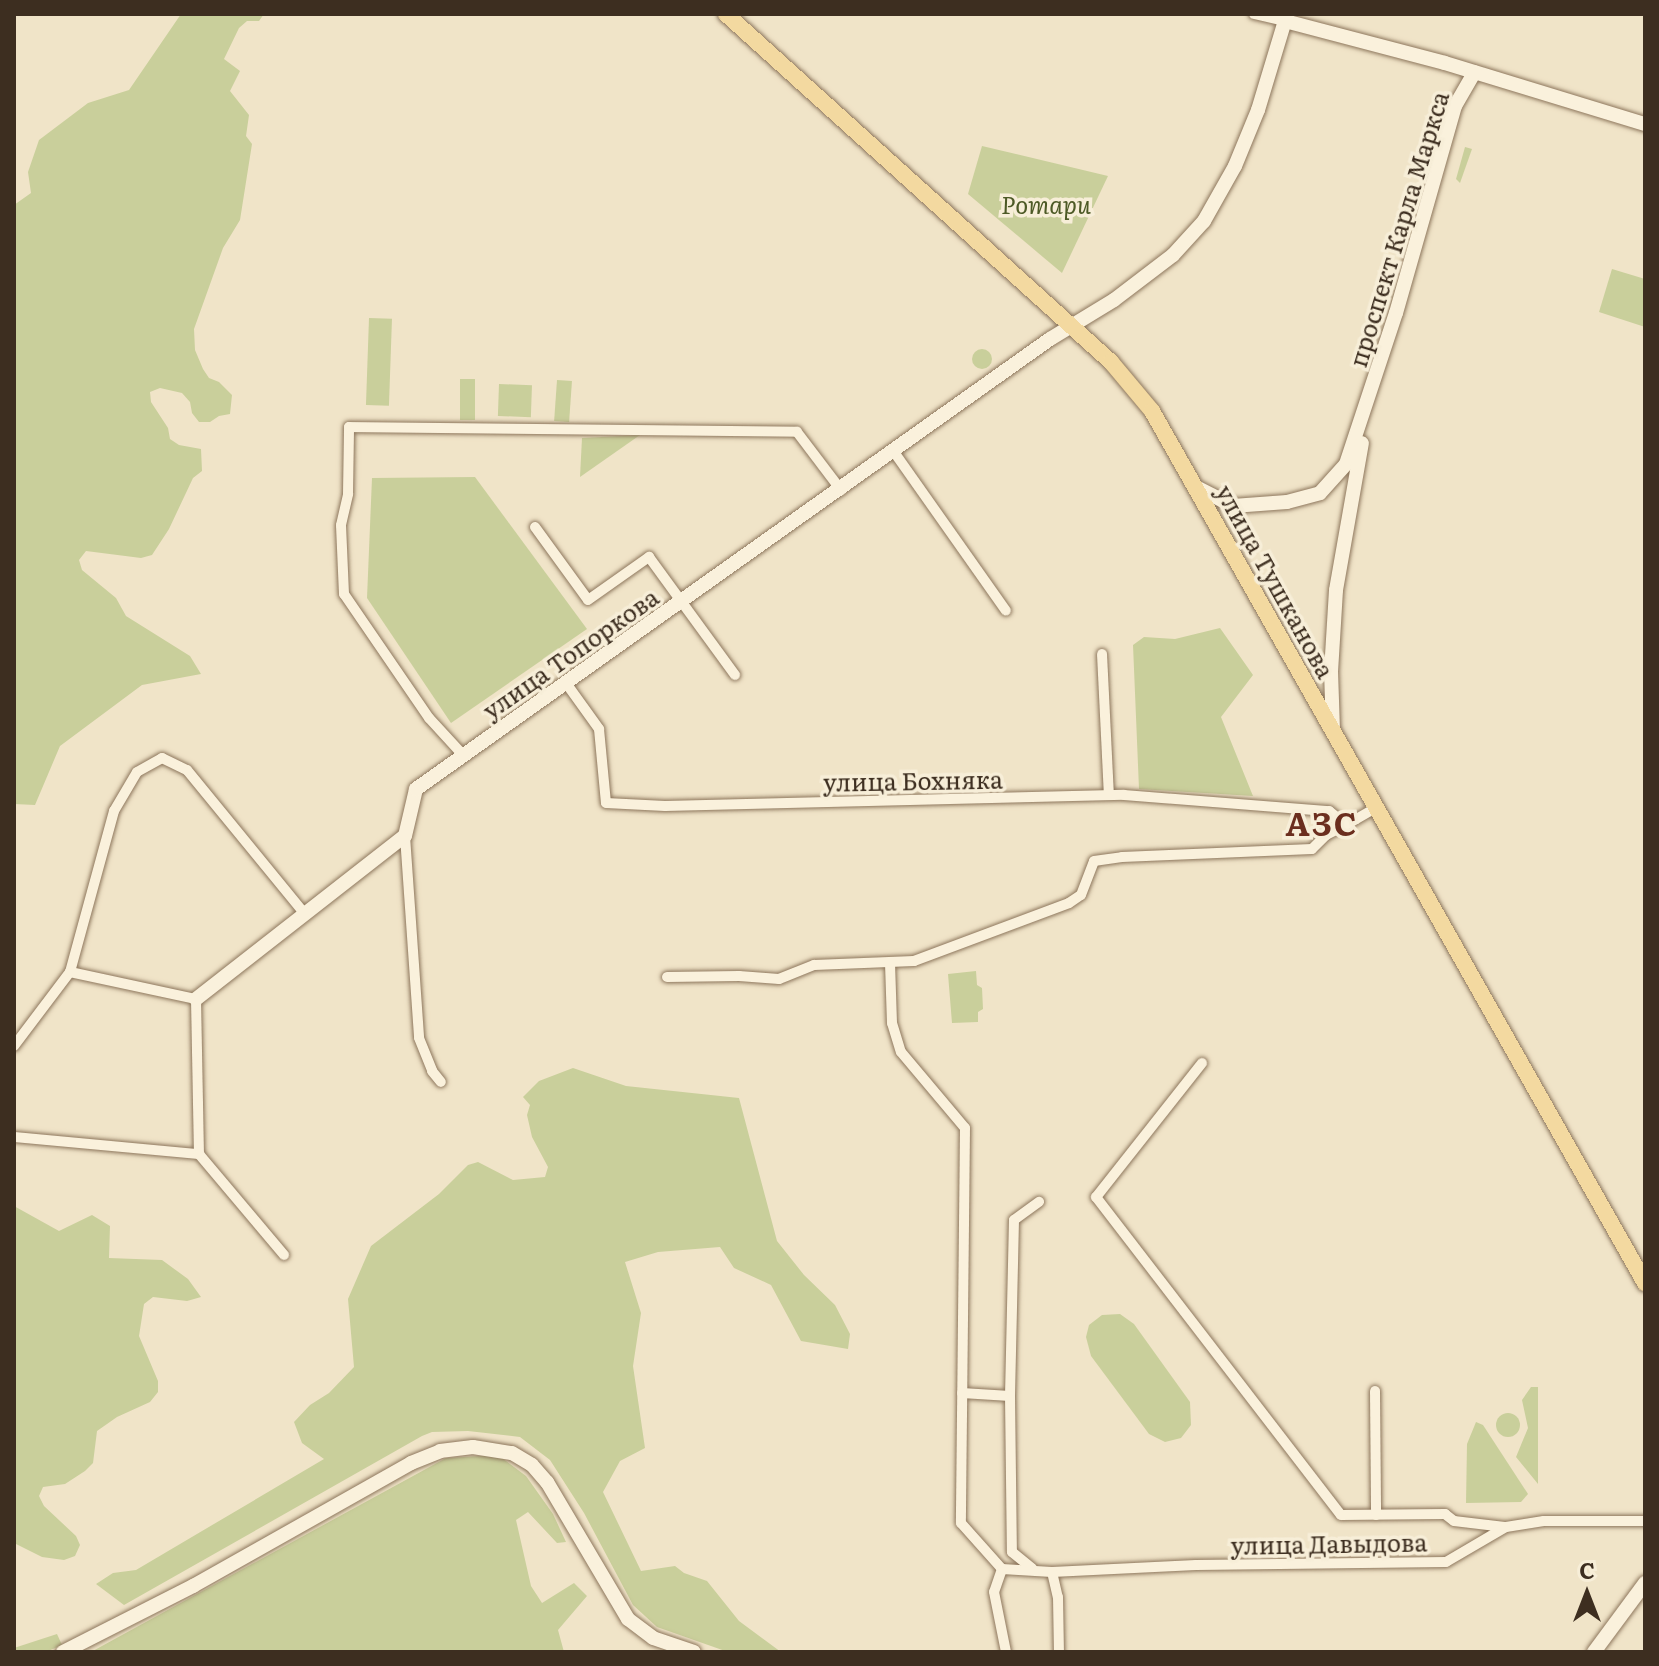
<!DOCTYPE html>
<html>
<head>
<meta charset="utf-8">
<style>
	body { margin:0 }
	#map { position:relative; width:1659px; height:1666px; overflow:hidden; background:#f0e4c8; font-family:Literata,serif }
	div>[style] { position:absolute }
	.green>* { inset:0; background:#c9cf9b; transform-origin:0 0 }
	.round { border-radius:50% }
	.roads { filter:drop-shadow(0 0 2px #8d765c) drop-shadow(0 0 2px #8d765c) }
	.street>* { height:10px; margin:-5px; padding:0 5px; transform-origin:5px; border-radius:5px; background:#faf1dc }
	.secondary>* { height:14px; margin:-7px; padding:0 7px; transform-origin:7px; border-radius:7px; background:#faf1dc }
	.primary>* { height:16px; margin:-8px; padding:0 8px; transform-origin:8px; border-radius:8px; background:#f3d9a0 }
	span { translate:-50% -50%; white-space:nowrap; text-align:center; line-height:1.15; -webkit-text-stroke:7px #f7eed8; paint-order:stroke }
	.park-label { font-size:24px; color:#4d5a26; font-style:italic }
	.street-label { font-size:24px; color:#3d2e20 }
	.district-label { font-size:32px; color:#6b2e1e; font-weight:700; letter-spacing:2px }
	.frame { position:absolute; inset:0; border:16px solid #3d2e20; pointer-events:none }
	.north { position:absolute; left:1547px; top:1554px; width:80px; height:80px; -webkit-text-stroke:6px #f7eed8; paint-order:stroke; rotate:0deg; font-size:22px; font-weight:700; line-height:32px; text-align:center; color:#3d2e20 }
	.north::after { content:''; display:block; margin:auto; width:28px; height:36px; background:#3d2e20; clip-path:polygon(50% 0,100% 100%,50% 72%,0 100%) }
</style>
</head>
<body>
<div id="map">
	<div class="green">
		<i style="clip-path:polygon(181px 14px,264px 14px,259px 21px,247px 21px,239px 28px,224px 59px,240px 71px,230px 91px,249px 115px,246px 136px,252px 144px,240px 220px,223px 248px,194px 329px,195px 350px,203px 369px,209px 378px,219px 382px,232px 395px,230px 414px,219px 416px,210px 422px,199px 422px,192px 413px,190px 402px,182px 393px,160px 388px,150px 392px,151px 402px,168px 428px,170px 439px,179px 445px,201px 449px,202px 471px,193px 478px,169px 529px,152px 555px,141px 558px,86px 551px,79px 560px,82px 570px,116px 598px,126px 616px,190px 656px,201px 674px,142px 685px,60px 746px,35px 805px,14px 804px,14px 205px,31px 193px,28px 172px,39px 140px,88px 103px,129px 90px)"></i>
		<i style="clip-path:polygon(982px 146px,1108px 176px,1062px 273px,968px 194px)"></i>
		<i style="clip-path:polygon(1465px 147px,1472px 149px,1460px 183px,1456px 179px)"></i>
		<i style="clip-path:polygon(1612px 269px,1645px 279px,1645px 327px,1599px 312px)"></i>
		<i style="left:369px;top:318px;width:23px;height:87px;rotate:2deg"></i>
		<i class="round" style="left:972px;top:349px;width:20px;height:20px"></i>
		<i style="left:460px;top:379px;width:15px;height:41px"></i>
		<i style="left:557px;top:380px;width:15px;height:41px;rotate:4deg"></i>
		<i style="left:499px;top:384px;width:33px;height:32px;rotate:2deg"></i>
		<i style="clip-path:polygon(640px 435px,580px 477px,582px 438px)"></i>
		<i style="clip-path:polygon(475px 477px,587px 629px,451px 723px,367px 598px,372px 478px)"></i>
		<i style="clip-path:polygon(1220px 628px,1253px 675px,1221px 717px,1253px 796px,1139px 789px,1133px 645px,1144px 637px,1175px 639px)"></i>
		<i style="clip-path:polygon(976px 971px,977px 985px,982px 988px,983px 1009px,978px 1012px,978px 1022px,952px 1023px,948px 974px)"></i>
		<i style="clip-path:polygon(573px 1068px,626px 1086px,739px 1098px,777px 1241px,804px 1275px,835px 1305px,850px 1334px,848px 1349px,801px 1341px,771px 1285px,734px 1268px,720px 1247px,658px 1252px,625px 1262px,641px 1313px,633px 1366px,645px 1448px,620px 1461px,603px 1492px,641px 1571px,675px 1566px,684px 1573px,707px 1581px,739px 1621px,781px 1652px,728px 1652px,657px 1627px,633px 1605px,584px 1513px,550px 1460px,520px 1437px,468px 1431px,432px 1432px,422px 1436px,124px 1605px,96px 1584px,113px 1573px,136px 1570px,324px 1459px,302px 1443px,294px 1422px,310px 1405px,329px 1393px,354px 1367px,348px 1299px,371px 1246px,439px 1194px,468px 1165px,478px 1162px,513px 1180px,545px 1177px,548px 1167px,532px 1137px,527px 1115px,530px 1105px,523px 1097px,539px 1081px)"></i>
		<i style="clip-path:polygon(14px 1206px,59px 1231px,92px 1215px,110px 1226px,109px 1258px,162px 1260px,188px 1279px,201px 1297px,187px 1301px,153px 1297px,144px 1304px,139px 1336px,158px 1381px,158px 1392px,150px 1402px,117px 1417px,97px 1431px,93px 1463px,85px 1471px,65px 1484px,43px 1487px,39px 1496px,44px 1506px,76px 1536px,80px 1545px,75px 1556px,64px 1560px,42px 1557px,14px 1543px)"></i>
		<i style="clip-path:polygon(1120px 1314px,1134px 1324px,1190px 1402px,1191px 1425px,1181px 1438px,1165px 1442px,1149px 1434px,1091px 1356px,1086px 1337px,1089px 1325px,1102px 1315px)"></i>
		<i style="clip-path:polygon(1531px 1387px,1538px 1387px,1538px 1484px,1516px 1457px,1528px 1428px,1522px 1400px)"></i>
		<i class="round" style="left:1496px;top:1413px;width:24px;height:24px"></i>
		<i style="clip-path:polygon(1476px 1422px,1483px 1425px,1528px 1494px,1521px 1502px,1466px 1503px,1467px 1444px)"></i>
		<i style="clip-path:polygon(498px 1455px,526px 1476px,553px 1514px,566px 1542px,557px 1543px,528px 1512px,516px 1520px,531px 1586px,542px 1603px,574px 1583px,587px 1596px,558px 1630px,564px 1652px,91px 1652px,446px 1458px)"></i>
		<i style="clip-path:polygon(57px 1634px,62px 1645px,46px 1652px,14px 1652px,14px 1648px)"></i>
	</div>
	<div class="roads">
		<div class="street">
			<i style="left:1254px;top:14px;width:32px;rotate:13deg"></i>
			<i style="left:894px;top:452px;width:194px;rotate:54.8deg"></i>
			<i style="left:535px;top:527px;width:90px;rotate:54deg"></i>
			<i style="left:588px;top:600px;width:75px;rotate:-35.2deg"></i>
			<i style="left:649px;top:557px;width:146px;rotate:53.9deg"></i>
			<i style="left:1102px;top:654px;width:141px;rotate:87.2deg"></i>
			<i style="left:566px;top:683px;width:57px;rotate:54.3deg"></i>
			<i style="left:599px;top:729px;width:74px;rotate:84.6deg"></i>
			<i style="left:606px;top:803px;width:59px;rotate:2.9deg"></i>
			<i style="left:665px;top:806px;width:459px;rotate:-1.4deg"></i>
			<i style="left:1124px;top:795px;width:206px;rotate:4.5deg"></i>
			<i style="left:1329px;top:811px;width:22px;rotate:39deg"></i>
			<i style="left:1346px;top:825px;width:34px;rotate:-30deg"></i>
			<i style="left:463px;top:755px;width:50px;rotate:-132.6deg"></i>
			<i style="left:429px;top:718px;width:150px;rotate:-124.4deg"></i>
			<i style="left:344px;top:594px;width:69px;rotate:-92.5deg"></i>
			<i style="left:341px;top:525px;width:32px;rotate:-77deg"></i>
			<i style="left:348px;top:494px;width:67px;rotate:-89.1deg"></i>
			<i style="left:349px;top:427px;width:448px;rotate:0.6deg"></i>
			<i style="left:797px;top:432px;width:73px;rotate:52.8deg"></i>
			<i style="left:405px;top:836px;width:202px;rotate:86deg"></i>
			<i style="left:419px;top:1038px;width:35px;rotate:68deg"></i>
			<i style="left:432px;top:1071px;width:14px;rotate:51deg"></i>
			<i style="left:890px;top:963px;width:60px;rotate:88.1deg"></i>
			<i style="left:892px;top:1023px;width:30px;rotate:73deg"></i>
			<i style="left:901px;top:1052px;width:99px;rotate:49.9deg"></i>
			<i style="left:965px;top:1128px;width:395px;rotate:90.6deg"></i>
			<i style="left:961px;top:1523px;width:62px;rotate:48.3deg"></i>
			<i style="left:1002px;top:1569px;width:50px;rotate:3.4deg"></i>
			<i style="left:1052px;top:1572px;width:144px;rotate:-2.8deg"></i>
			<i style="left:1196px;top:1565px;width:250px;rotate:-0.7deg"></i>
			<i style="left:1446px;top:1562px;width:69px;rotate:-30.3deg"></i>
			<i style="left:1506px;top:1527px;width:38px;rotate:-9deg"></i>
			<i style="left:1544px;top:1521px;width:101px"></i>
			<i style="left:70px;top:972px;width:129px;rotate:12.1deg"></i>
			<i style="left:196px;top:999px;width:155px;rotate:88.9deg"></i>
			<i style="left:667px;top:977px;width:72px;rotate:-0.8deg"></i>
			<i style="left:739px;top:976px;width:40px;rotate:4.3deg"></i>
			<i style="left:779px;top:979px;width:38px;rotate:-22deg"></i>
			<i style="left:814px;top:965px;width:100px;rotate:-2.3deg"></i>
			<i style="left:914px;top:961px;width:165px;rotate:-20.5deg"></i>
			<i style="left:1069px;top:903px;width:14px;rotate:-34deg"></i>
			<i style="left:1081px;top:895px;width:36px;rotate:-69deg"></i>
			<i style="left:1094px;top:861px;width:28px;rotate:-8deg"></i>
			<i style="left:1122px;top:857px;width:190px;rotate:-2.4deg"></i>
			<i style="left:1312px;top:849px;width:20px;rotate:-45deg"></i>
			<i style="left:1326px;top:835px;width:22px;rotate:-27deg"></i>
			<i style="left:14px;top:1046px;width:93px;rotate:-52.9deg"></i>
			<i style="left:70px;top:972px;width:167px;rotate:-74.7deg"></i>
			<i style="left:114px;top:811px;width:45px;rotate:-59.5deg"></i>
			<i style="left:137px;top:772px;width:29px;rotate:-29deg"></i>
			<i style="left:162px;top:758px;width:28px;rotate:26deg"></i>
			<i style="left:187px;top:770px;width:186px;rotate:50.7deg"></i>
			<i style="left:1202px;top:1063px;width:171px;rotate:128.3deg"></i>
			<i style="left:1096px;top:1197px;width:401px;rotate:52.4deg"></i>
			<i style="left:1341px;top:1515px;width:104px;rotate:-0.6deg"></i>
			<i style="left:1445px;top:1514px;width:11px;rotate:38deg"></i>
			<i style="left:1454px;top:1521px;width:51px;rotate:6.7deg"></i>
			<i style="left:14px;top:1137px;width:186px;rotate:5.3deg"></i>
			<i style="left:199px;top:1154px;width:132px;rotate:49.9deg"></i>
			<i style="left:1375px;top:1391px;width:124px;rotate:89.5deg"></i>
			<i style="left:962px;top:1393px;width:48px;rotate:3.6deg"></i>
			<i style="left:1010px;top:1396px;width:176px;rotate:-88.7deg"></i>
			<i style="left:1014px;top:1220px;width:31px;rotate:-36deg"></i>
			<i style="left:1010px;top:1396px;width:156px;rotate:89.3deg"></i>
			<i style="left:1012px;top:1552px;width:26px;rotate:39deg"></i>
			<i style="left:1002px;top:1569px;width:24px;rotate:109deg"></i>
			<i style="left:994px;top:1592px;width:61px;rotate:78.7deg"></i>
			<i style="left:1052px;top:1572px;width:26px;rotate:77deg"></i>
			<i style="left:1058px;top:1597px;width:55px;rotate:89deg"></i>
		</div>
		<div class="secondary">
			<i style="left:1285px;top:21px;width:165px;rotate:14.7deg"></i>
			<i style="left:1445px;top:63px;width:209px;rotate:17deg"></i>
			<i style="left:1194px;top:486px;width:44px;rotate:27.1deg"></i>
			<i style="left:1233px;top:506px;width:54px;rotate:-4.2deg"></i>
			<i style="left:1287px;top:502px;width:34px;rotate:-15deg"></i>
			<i style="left:1320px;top:493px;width:39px;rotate:-48deg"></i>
			<i style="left:1346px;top:464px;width:159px;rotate:-71.7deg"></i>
			<i style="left:1396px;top:313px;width:215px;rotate:-74.1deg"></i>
			<i style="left:1455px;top:106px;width:39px;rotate:-60deg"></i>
			<i style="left:1333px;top:731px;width:59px;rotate:-91.9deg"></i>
			<i style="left:1331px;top:672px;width:82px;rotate:-86.5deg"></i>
			<i style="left:1336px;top:590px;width:149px;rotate:-80deg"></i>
			<i style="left:196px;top:999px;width:265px;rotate:-38deg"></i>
			<i style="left:405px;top:836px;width:48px;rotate:-76.8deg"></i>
			<i style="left:416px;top:789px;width:777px;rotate:-35.37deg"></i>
			<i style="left:1050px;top:339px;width:75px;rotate:-31.4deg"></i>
			<i style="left:1114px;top:300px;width:74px;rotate:-37.3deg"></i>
			<i style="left:1173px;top:255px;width:46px;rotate:-47.6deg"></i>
			<i style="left:1204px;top:221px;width:63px;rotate:-60.6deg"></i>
			<i style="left:1235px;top:166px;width:61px;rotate:-67.7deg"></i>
			<i style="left:1258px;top:110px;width:100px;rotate:-73.2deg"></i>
			<i style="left:63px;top:1652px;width:146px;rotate:-26.9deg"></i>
			<i style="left:193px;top:1586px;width:250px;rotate:-29.4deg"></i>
			<i style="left:411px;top:1463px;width:31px;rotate:-22deg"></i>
			<i style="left:440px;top:1451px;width:33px;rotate:-7deg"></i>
			<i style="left:473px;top:1447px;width:39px;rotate:9deg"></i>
			<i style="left:512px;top:1453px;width:23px;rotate:31deg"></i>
			<i style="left:532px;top:1465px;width:23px;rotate:49deg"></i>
			<i style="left:547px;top:1482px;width:159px;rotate:59.4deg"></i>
			<i style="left:628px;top:1619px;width:31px;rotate:37deg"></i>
			<i style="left:653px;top:1638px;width:43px;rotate:18.9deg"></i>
			<i style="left:1594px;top:1652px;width:86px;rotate:-53.5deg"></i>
		</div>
		<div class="primary">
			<i style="left:726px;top:14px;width:519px;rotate:42.11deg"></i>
			<i style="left:1111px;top:362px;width:64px;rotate:50.1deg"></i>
			<i style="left:1152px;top:411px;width:1002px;rotate:60.52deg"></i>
		</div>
	</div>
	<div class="park-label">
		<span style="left:1046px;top:204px">Ротари</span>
	</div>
	<div class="street-label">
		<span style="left:1398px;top:229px;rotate:-73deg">проспект Карла Маркса</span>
		<span style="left:1276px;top:581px;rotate:61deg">улица Тушканова</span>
		<span style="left:570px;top:653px;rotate:-35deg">улица Топоркова</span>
		<span style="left:913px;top:780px;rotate:-1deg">улица Бохняка</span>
		<span style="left:1329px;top:1543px;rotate:-1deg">улица Давыдова</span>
	</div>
	<div class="district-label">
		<span style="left:1322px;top:822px">АЗС</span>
	</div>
	<div class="frame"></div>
	<div class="north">С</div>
</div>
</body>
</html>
